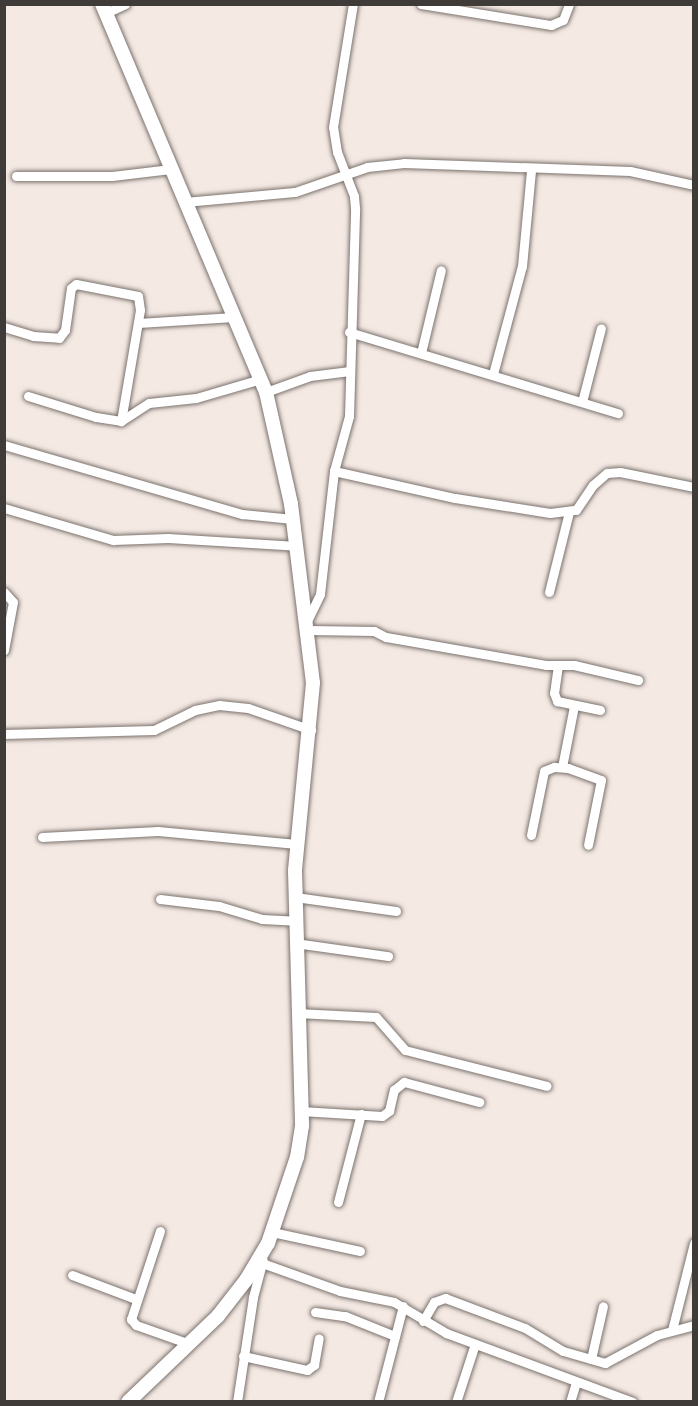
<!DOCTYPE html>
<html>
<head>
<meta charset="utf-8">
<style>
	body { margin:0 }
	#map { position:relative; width:698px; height:1406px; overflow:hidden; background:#f4e9e3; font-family:Arial,sans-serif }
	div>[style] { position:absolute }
	.roads { filter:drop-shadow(0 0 2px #7b726d) drop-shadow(0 0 2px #7b726d) }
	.minor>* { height:9px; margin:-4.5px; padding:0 4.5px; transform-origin:4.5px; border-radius:4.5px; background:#fff }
	.secondary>* { height:14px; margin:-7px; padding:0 7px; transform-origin:7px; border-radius:7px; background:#fff }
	span { translate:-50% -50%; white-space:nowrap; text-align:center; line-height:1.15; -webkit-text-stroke:5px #fff; paint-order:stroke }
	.frame { position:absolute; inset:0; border:6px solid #3f3b39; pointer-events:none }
</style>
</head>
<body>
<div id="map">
	<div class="roads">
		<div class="minor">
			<i style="left:421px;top:4px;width:132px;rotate:9.2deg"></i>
			<i style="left:551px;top:25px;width:13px;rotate:-23deg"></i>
			<i style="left:563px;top:20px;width:17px;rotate:-69deg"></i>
			<i style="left:106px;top:13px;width:21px;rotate:-25deg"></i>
			<i style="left:16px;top:176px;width:96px"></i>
			<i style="left:112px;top:176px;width:59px;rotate:-6.8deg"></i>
			<i style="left:185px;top:202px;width:110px;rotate:-5.2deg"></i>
			<i style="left:295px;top:192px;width:76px;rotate:-19.1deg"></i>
			<i style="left:367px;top:167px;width:37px;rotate:-6deg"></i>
			<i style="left:404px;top:163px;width:226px;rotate:2deg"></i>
			<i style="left:630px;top:171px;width:66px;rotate:12.3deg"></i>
			<i style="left:138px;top:323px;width:96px;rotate:-3.6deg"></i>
			<i style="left:4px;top:327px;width:30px;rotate:17deg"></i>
			<i style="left:33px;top:336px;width:26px;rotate:4deg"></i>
			<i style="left:59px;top:338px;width:10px;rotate:-53deg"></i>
			<i style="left:65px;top:330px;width:42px;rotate:-81.9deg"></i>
			<i style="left:71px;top:288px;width:6px;rotate:-39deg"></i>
			<i style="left:76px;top:284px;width:63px;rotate:11deg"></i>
			<i style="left:138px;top:296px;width:14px;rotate:82deg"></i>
			<i style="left:140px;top:310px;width:113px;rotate:99.7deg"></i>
			<i style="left:349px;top:332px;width:281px;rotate:16.8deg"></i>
			<i style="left:421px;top:353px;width:85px;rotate:-76.5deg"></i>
			<i style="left:493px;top:374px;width:112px;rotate:-75deg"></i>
			<i style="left:522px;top:266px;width:96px;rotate:-84.6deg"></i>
			<i style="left:266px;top:392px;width:47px;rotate:-20deg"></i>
			<i style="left:310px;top:376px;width:40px;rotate:-7.1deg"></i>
			<i style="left:28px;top:396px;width:71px;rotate:17.2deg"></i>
			<i style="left:96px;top:417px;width:25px;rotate:9deg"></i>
			<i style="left:121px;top:421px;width:33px;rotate:-33deg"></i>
			<i style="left:149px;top:403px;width:47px;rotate:-6.1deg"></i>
			<i style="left:196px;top:398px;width:68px;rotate:-16.3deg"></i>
			<i style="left:582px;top:402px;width:76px;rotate:-75.6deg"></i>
			<i style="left:4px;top:445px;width:248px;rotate:16.2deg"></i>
			<i style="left:242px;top:514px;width:51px;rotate:5.6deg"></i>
			<i style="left:334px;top:471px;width:124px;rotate:12.6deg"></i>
			<i style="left:455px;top:498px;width:96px;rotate:9deg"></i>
			<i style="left:550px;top:513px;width:26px;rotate:-7deg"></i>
			<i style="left:576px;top:510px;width:30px;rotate:-56deg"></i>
			<i style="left:593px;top:485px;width:18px;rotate:-41deg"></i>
			<i style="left:607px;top:473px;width:13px;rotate:-4deg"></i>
			<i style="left:620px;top:472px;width:76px;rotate:11.5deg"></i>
			<i style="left:4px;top:508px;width:114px;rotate:16.4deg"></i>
			<i style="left:113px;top:540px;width:55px;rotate:-2.1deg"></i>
			<i style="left:168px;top:538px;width:129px;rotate:3.5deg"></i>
			<i style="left:4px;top:592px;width:13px;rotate:48deg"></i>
			<i style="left:13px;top:602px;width:49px;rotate:100.6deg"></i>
			<i style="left:549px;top:592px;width:82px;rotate:-76deg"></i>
			<i style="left:307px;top:621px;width:30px;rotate:-64deg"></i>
			<i style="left:320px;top:594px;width:124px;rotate:-83.5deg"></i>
			<i style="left:334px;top:471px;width:57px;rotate:-74.7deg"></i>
			<i style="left:349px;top:416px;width:208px;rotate:-88.3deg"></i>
			<i style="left:355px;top:208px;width:12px;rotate:-95deg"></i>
			<i style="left:354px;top:196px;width:47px;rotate:-111.1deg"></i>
			<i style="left:337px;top:152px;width:25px;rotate:-99deg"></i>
			<i style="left:333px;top:127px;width:125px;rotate:-80.8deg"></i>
			<i style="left:309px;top:630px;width:65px;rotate:0.9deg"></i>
			<i style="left:374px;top:631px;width:13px;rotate:27deg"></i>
			<i style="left:386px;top:637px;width:162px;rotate:9.9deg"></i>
			<i style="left:546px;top:665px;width:28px"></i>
			<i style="left:574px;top:665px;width:66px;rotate:13.2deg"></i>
			<i style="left:558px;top:665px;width:28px;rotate:98deg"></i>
			<i style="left:554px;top:693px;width:9px;rotate:69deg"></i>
			<i style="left:557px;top:701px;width:44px;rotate:11.8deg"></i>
			<i style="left:4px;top:734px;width:150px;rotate:-1.5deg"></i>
			<i style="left:154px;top:730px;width:46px;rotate:-26deg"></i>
			<i style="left:195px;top:710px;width:25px;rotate:-12deg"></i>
			<i style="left:219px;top:705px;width:29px;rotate:6deg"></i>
			<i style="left:248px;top:708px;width:67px;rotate:19.2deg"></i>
			<i style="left:562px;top:767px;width:62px;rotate:-78.9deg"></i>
			<i style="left:531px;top:835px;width:65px;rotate:-78.5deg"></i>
			<i style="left:544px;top:771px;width:11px;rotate:-22deg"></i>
			<i style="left:554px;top:767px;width:14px;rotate:4deg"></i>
			<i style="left:568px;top:768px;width:35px;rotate:20deg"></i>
			<i style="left:601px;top:780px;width:66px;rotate:101.3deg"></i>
			<i style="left:42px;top:837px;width:116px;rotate:-3deg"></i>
			<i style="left:158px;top:831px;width:139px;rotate:5.4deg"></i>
			<i style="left:295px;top:897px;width:102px;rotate:7.9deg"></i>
			<i style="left:160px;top:899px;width:59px;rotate:6.8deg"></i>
			<i style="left:219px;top:906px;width:45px;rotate:16.8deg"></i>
			<i style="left:262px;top:919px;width:33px;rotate:3deg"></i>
			<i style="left:295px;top:943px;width:94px;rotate:8deg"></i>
			<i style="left:297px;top:1013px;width:79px;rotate:2.9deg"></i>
			<i style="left:376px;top:1017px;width:44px;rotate:48.7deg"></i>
			<i style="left:405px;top:1050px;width:146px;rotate:14.2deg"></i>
			<i style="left:301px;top:1111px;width:81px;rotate:3.5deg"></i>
			<i style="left:382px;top:1116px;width:9px;rotate:-36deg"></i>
			<i style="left:389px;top:1111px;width:22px;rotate:-77deg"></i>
			<i style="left:394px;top:1090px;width:13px;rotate:-39deg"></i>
			<i style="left:404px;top:1082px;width:78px;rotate:14.9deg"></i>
			<i style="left:338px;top:1202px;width:91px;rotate:-75.4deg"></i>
			<i style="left:160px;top:1231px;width:93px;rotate:108.2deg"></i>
			<i style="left:131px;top:1319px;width:8px;rotate:50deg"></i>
			<i style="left:136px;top:1325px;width:57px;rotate:19.4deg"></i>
			<i style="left:272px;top:1232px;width:90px;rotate:12.2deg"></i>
			<i style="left:262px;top:1263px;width:83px;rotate:19.7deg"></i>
			<i style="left:340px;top:1291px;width:55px;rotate:11.5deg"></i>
			<i style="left:394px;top:1302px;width:61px;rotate:30.8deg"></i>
			<i style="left:446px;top:1333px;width:199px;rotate:20.3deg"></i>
			<i style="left:72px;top:1275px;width:68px;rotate:20.6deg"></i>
			<i style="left:315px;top:1312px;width:30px;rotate:8deg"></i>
			<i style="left:345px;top:1316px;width:54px;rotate:21.8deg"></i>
			<i style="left:423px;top:1321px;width:22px;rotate:-60deg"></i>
			<i style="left:434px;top:1302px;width:12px;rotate:-20deg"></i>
			<i style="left:445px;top:1298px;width:85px;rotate:20.6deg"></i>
			<i style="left:525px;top:1328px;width:44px;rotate:31.2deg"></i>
			<i style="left:563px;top:1351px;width:44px;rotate:15.9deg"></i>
			<i style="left:605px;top:1363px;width:59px;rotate:-28.3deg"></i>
			<i style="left:657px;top:1335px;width:38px;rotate:-15deg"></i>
			<i style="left:672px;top:1330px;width:90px;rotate:-75.8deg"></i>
			<i style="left:243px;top:1356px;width:66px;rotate:12.3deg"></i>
			<i style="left:307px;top:1370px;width:9px;rotate:-36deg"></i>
			<i style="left:314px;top:1365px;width:27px;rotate:-80deg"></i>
			<i style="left:591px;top:1359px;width:54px;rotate:-77.2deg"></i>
			<i style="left:237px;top:1402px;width:106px;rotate:-81.3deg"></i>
			<i style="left:253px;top:1297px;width:38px;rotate:-75deg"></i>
			<i style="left:378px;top:1402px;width:99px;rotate:-75.4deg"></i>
			<i style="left:456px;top:1402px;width:61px;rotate:-71.9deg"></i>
			<i style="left:570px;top:1402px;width:21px;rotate:-73deg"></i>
		</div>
		<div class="secondary">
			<i style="left:102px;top:4px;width:421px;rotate:67.1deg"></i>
			<i style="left:266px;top:392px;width:115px;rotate:77.4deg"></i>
			<i style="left:291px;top:504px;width:180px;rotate:83deg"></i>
			<i style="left:313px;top:683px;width:189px;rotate:95.5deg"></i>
			<i style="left:295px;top:871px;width:255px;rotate:88.4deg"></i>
			<i style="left:302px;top:1126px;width:31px;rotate:99deg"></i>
			<i style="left:297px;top:1157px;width:91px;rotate:108.6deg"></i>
			<i style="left:268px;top:1243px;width:43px;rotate:120.7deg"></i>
			<i style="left:246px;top:1280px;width:46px;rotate:127.9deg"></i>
			<i style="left:218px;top:1316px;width:124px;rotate:136.3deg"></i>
		</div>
	</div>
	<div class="frame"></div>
</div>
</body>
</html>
